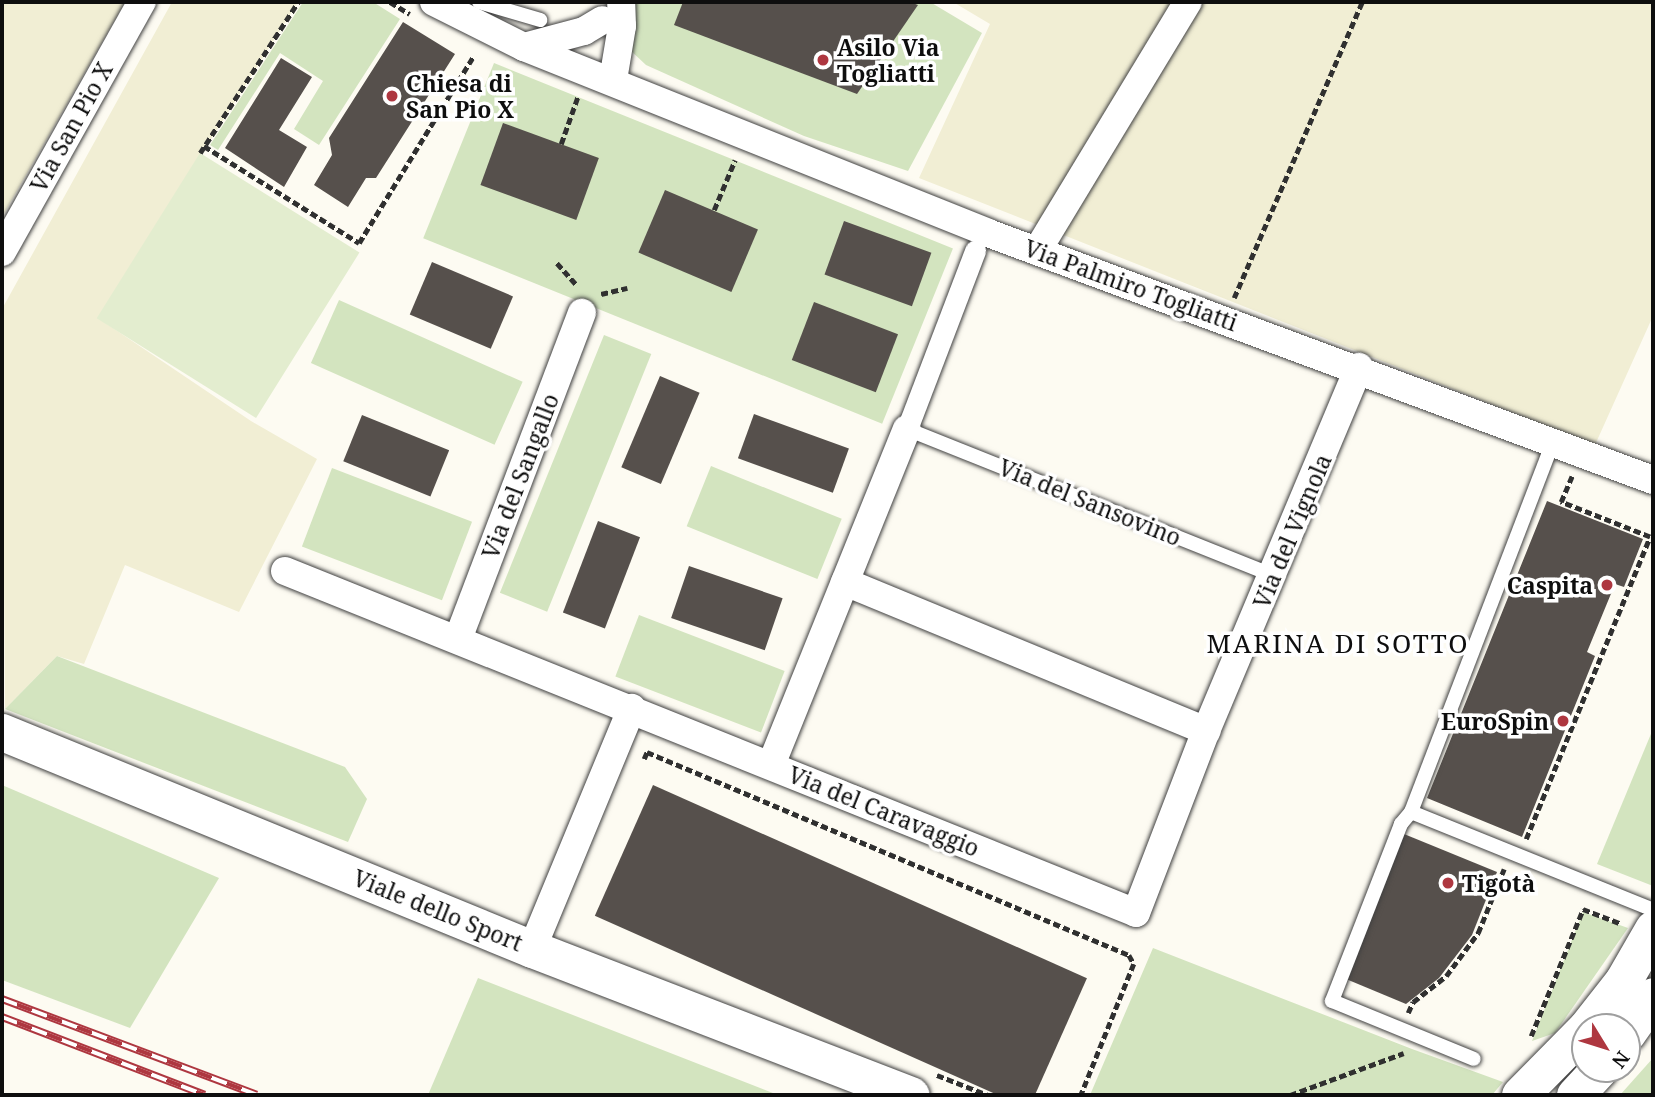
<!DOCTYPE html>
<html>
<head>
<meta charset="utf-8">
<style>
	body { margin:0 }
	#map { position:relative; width:1655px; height:1097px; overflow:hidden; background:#fdfbf2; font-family:"Noto Serif",serif }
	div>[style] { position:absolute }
	.farmland>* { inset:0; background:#f1eed4 }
	.green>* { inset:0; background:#d3e4bf; transform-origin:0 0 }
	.pitch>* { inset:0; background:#e3edcf; transform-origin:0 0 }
	.building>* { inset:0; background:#56504c; transform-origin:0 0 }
	.path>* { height:4.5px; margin-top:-2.25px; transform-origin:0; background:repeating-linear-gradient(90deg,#303030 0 7px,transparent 0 10.5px) }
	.roads { filter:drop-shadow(0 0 2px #414141) drop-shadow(0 0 2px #414141) }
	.service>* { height:14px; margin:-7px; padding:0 7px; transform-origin:7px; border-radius:7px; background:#fff }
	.pedestrian>* { height:21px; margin:-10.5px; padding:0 10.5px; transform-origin:10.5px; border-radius:10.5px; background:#fff }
	.minor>* { height:28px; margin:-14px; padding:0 14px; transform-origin:14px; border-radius:14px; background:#fff }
	.tertiary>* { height:37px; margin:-18.5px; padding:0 18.5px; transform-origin:18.5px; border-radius:18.5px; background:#fff }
	.rail>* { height:8px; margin-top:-4px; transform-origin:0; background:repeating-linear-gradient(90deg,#fff 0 16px,#ae3740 0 32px); box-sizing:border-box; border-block:2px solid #ae3740 }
	.dots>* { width:19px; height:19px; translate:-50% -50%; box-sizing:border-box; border:4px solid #fff; border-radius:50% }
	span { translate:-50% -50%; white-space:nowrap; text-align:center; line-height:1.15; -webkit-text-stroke:7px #fff; paint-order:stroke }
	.poi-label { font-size:23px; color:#0e0e0e; font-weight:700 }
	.left { translate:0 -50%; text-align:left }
	.right { translate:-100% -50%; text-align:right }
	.street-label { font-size:23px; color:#0e0e0e }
	.quarter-label { font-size:26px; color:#0e0e0e; letter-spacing:2px }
	.frame { position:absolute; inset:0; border:4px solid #0e0e0e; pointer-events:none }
	.north { position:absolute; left:1571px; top:1013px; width:70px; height:70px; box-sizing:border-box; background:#fff; border:2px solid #9f9f9f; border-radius:50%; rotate:128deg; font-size:19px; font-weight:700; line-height:28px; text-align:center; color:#0e0e0e }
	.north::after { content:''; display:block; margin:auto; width:24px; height:32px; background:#ae3740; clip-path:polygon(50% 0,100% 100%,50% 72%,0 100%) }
</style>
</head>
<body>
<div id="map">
	<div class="farmland">
		<i style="clip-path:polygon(2px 2px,125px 2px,2px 217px)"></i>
		<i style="clip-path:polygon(172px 2px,298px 2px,98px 318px,251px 421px,317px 459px,239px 612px,125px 565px,84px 664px,57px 656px,5px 709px,2px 309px)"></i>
		<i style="clip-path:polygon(953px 2px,1653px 2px,1653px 316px,1595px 445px,919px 178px,990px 24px)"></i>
	</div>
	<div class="green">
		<i style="clip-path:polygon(303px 2px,373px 2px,400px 19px,319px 145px,294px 129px,323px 81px,280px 53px,218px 150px,210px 145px)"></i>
		<i style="clip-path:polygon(632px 2px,930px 2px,982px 33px,908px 171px,804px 136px,646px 65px,629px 49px)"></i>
		<i style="left:494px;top:63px;width:495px;height:189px;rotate:22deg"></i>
		<i style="left:339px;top:300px;width:201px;height:69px;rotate:24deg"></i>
		<i style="left:604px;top:335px;width:51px;height:278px;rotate:22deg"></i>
		<i style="left:711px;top:466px;width:141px;height:65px;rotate:22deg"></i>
		<i style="left:332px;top:468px;width:150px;height:84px;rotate:21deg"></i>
		<i style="left:639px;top:615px;width:156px;height:66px;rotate:21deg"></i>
		<i style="clip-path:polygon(57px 656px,345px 767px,367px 799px,348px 842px,5px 709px)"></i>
		<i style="clip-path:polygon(1653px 729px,1653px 886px,1597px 864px)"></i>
		<i style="clip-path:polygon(2px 785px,219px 878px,130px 1028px,2px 980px)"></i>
		<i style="clip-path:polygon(1583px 912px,1628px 928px,1555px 1033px,1532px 1041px)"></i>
		<i style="clip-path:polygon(1153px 948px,1412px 1049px,1503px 1082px,1492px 1095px,1090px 1095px)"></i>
		<i style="clip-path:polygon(478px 978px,778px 1095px,428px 1095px)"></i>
		<i style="clip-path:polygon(1653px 1058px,1653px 1095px,1620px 1095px)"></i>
	</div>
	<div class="pitch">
		<i style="left:200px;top:153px;width:188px;height:195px;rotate:32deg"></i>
	</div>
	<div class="building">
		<i style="clip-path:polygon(683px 2px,910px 2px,918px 5px,857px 94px,674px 25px)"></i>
		<i style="clip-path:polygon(403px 22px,455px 54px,376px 178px,366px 178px,348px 207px,314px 185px,332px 155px,329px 138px)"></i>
		<i style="clip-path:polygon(281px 58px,312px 77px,279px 130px,307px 147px,284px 187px,225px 148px)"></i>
		<i style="left:503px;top:123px;width:102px;height:66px;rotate:20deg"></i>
		<i style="left:665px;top:190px;width:101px;height:68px;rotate:23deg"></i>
		<i style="left:844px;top:221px;width:93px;height:57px;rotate:20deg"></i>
		<i style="left:432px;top:262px;width:88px;height:57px;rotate:23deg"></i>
		<i style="left:814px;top:302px;width:90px;height:62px;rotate:21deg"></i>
		<i style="left:660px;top:376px;width:43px;height:99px;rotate:23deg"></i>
		<i style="left:754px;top:414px;width:101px;height:47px;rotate:20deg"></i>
		<i style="left:362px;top:415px;width:94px;height:50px;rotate:22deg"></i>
		<i style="clip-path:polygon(1547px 501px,1643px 539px,1624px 587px,1615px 584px,1587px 652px,1595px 656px,1522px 837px,1427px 798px)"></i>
		<i style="left:598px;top:521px;width:45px;height:98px;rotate:21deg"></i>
		<i style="left:689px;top:566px;width:99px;height:55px;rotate:19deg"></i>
		<i style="left:653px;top:785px;width:475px;height:143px;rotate:24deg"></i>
		<i style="clip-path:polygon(1404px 834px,1497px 872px,1472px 935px,1439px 978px,1406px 1004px,1346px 979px)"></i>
	</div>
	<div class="path">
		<i style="left:390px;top:2px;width:23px;rotate:31deg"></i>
		<i style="left:561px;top:144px;width:51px;rotate:-70.5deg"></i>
		<i style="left:204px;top:146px;width:183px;rotate:32deg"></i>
		<i style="left:359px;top:243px;width:220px;rotate:-58.5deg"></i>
		<i style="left:200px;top:153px;width:180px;rotate:-57deg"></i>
		<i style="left:714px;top:210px;width:54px;rotate:-67.2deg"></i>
		<i style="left:557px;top:263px;width:31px;rotate:48deg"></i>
		<i style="left:601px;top:294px;width:27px;rotate:-13deg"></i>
		<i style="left:1234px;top:298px;width:322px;rotate:-66.6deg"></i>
		<i style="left:644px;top:759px;width:8px;rotate:-67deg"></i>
		<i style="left:647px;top:752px;width:523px;rotate:22.84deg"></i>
		<i style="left:1129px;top:955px;width:10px;rotate:61deg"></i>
		<i style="left:1134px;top:964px;width:141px;rotate:112deg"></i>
		<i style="left:1526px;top:839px;width:326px;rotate:-67.7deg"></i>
		<i style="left:1650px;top:537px;width:96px;rotate:-158.5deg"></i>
		<i style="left:1561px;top:502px;width:28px;rotate:-67deg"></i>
		<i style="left:1408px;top:1013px;width:12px;rotate:-66deg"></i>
		<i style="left:1413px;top:1002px;width:42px;rotate:-38.2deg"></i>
		<i style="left:1446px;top:976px;width:54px;rotate:-53.3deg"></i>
		<i style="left:1478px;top:933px;width:69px;rotate:-67.9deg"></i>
		<i style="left:1531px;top:1036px;width:137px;rotate:-67.7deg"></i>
		<i style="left:1583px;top:909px;width:40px;rotate:21deg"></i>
		<i style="left:937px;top:1075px;width:55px;rotate:21.4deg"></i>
		<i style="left:1290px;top:1095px;width:121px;rotate:-20.2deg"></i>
	</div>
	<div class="roads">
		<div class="service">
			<i style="left:479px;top:2px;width:64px;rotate:16.4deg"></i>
			<i style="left:907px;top:429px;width:395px;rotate:21.8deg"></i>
			<i style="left:1553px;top:442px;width:396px;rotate:111deg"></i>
			<i style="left:1411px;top:812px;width:261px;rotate:22deg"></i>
			<i style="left:1411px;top:812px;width:16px;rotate:130deg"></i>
			<i style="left:1401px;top:824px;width:190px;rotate:111.3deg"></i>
			<i style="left:1332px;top:1001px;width:153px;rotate:22.2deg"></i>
		</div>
		<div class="pedestrian">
			<i style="left:907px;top:429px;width:191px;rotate:-69.1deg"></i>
		</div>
		<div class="minor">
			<i style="left:434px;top:2px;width:101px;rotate:26.6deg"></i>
			<i style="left:524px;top:47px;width:500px;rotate:21.8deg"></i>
			<i style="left:988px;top:233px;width:709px;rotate:20.38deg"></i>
			<i style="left:524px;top:47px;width:62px;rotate:-14.9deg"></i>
			<i style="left:584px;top:31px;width:21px;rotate:-31deg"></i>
			<i style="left:613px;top:80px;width:55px;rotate:-80.5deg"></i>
			<i style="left:622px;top:26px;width:24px;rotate:-92deg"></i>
			<i style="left:1037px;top:251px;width:291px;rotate:-58.8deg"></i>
			<i style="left:2px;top:252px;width:287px;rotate:-60.8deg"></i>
			<i style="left:285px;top:571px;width:917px;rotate:21.89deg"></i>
			<i style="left:1136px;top:913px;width:195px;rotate:-69deg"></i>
			<i style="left:1206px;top:731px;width:395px;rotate:-67.2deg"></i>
			<i style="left:845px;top:582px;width:391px;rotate:22.4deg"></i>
			<i style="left:458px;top:639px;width:349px;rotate:-69.2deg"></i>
			<i style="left:771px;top:765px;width:362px;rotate:-68deg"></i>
			<i style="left:532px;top:949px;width:261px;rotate:-67.5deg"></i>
		</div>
		<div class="tertiary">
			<i style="left:2px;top:732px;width:573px;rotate:22.27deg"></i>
			<i style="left:532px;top:949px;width:406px;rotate:21.1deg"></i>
			<i style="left:1587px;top:1027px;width:58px;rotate:-52deg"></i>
			<i style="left:1623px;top:981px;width:60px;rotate:-60deg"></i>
			<i style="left:1627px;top:1033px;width:45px;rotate:-54.9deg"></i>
			<i style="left:1520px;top:1095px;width:93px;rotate:-45.4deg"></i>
			<i style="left:1575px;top:1095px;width:35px;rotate:-47deg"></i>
		</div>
	</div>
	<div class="rail">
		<i style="left:2px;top:999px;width:272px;rotate:20.6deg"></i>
		<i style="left:2px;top:1017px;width:217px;rotate:21deg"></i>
	</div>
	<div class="dots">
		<i style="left:823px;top:60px;background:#ae3740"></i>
		<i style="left:392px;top:96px;background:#ae3740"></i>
		<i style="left:1607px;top:585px;background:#ae3740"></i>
		<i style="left:1563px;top:721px;background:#ae3740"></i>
		<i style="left:1448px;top:883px;background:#ae3740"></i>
	</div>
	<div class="poi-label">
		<span class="left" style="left:837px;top:60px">Asilo Via<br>Togliatti</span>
		<span class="left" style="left:406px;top:96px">Chiesa di<br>San Pio X</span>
		<span class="right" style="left:1593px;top:585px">Caspita</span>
		<span class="right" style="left:1549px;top:721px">EuroSpin</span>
		<span class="left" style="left:1462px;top:883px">Tigotà</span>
	</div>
	<div class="street-label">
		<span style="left:71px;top:127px;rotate:-61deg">Via San Pio X</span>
		<span style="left:1131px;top:285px;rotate:20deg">Via Palmiro Togliatti</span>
		<span style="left:520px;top:476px;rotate:-69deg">Via del Sangallo</span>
		<span style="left:1090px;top:502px;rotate:22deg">Via del Sansovino</span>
		<span style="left:1292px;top:531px;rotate:-67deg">Via del Vignola</span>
		<span style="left:884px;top:811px;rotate:22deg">Via del Caravaggio</span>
		<span style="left:438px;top:910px;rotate:22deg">Viale dello Sport</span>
	</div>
	<div class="quarter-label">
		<span style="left:1338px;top:644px">MARINA DI SOTTO</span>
	</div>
	<div class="frame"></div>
	<div class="north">N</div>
</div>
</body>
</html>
